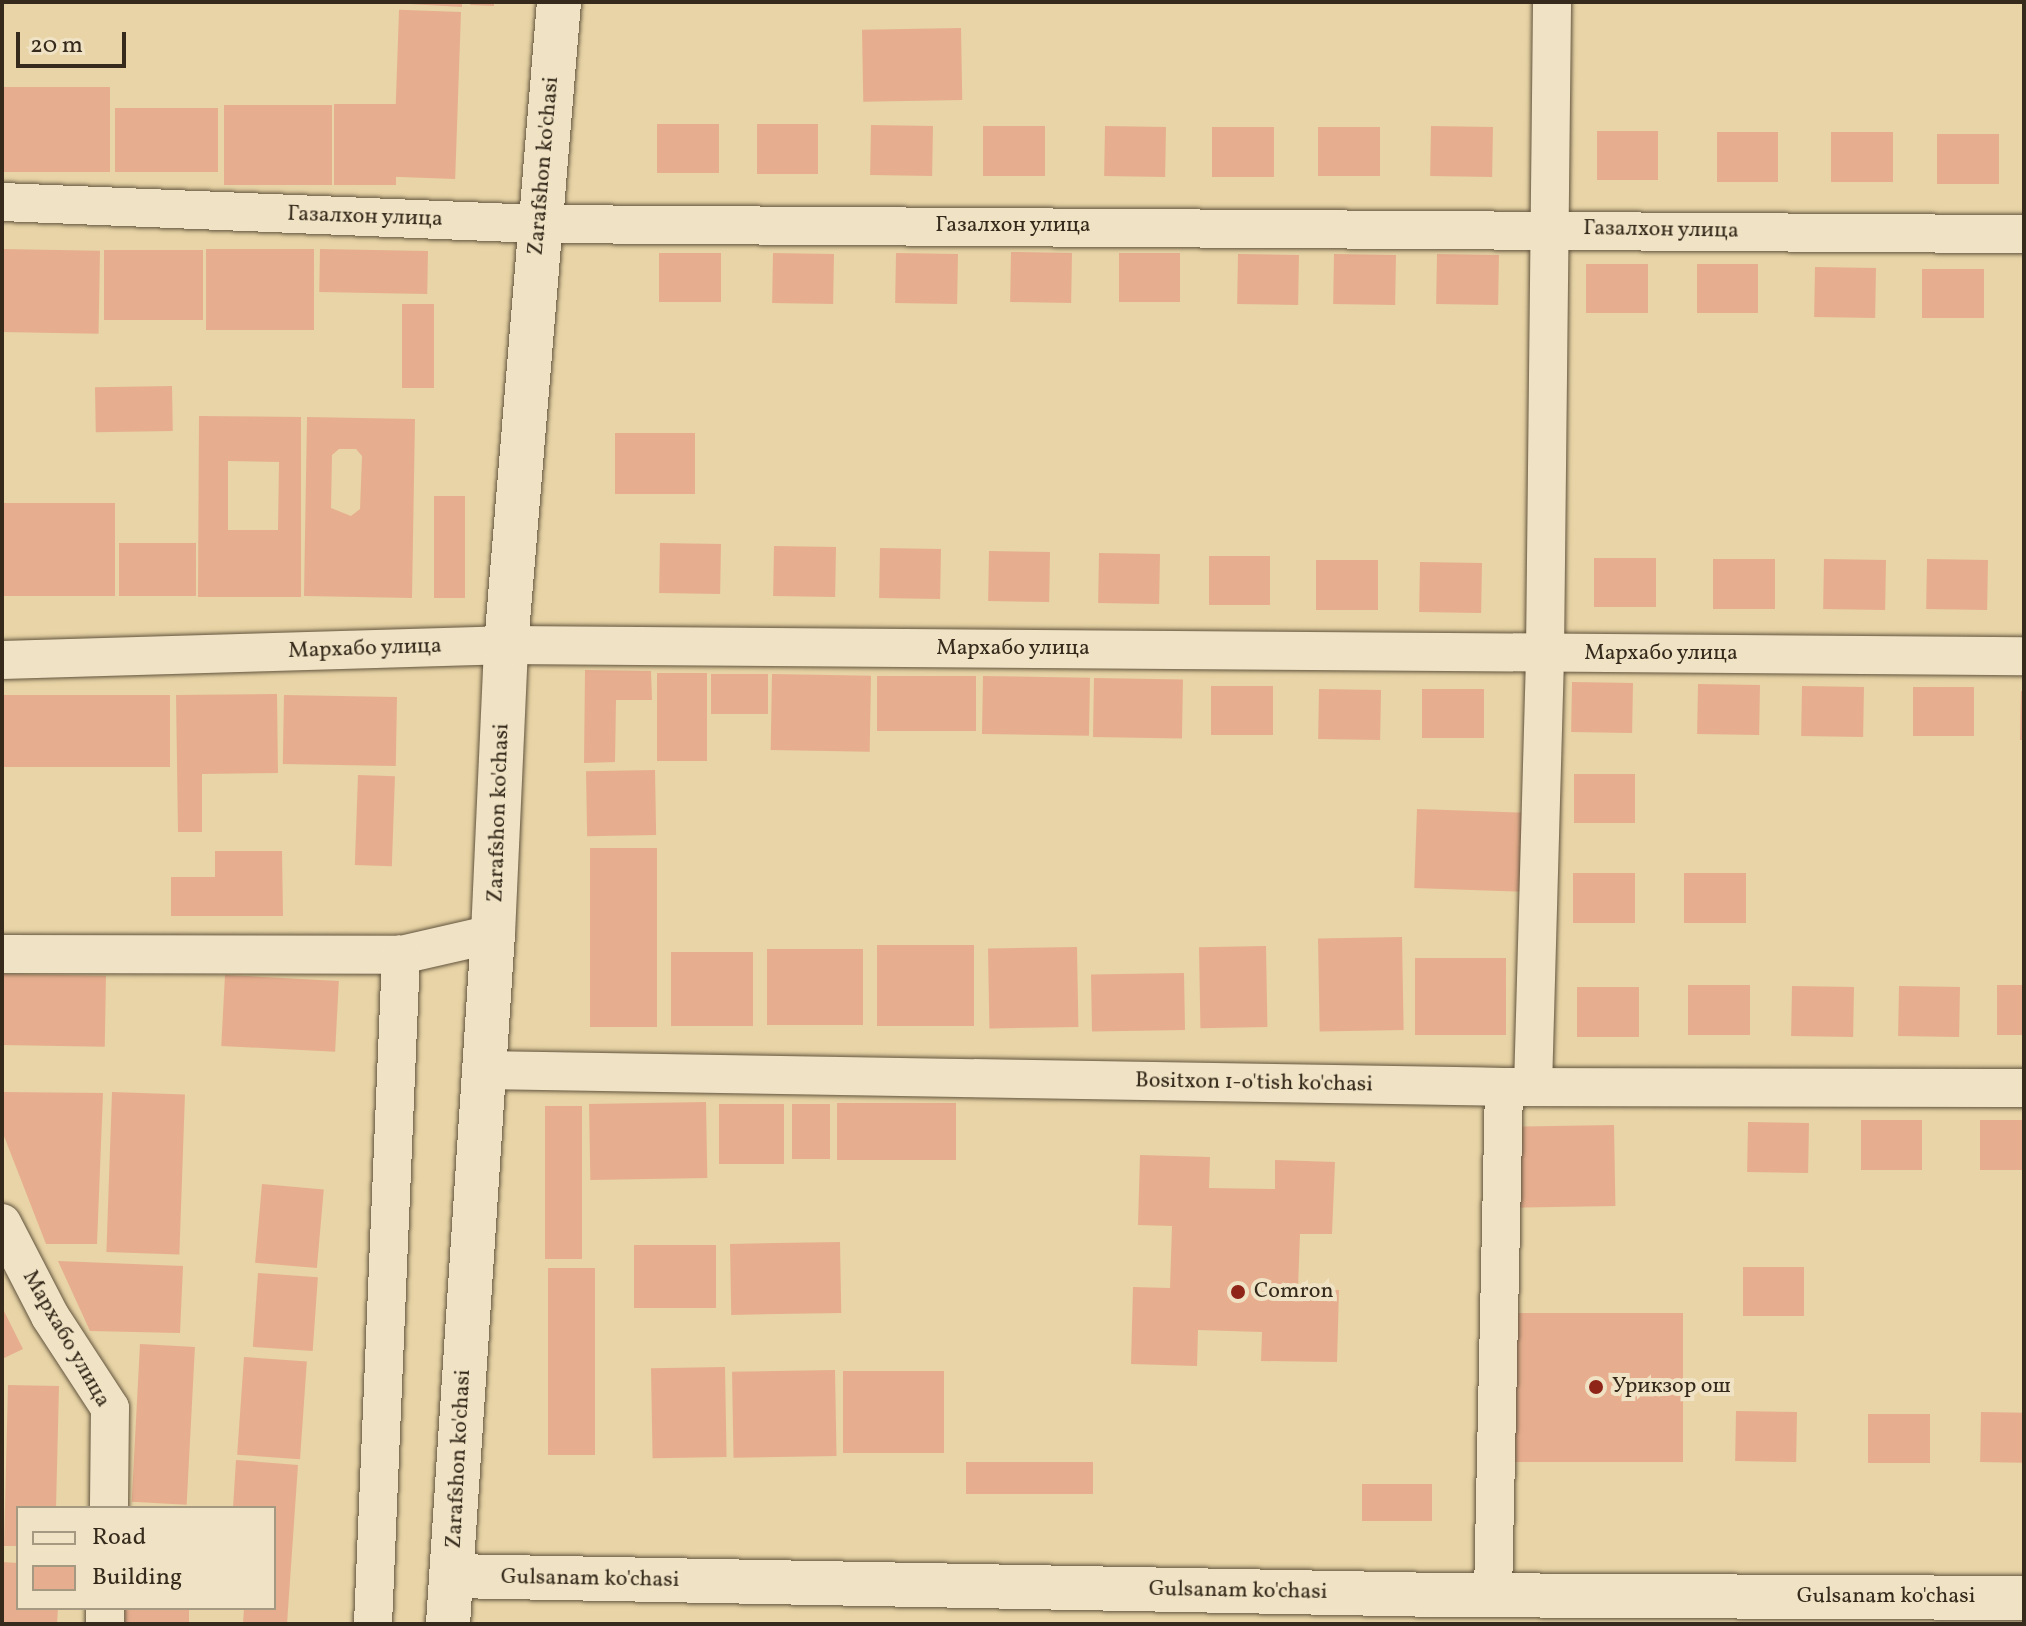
<!DOCTYPE html>
<html>
<head>
<meta charset="utf-8">
<style>
	body { margin:0 }
	#map { position:relative; width:2026px; height:1626px; overflow:hidden; background:#e8d4a6; font-family:Vollkorn,serif }
	div>[style] { position:absolute }
	.building>* { inset:0; background:#e6ae8e; transform-origin:0 0 }
	.roads { filter:drop-shadow(0 0 2px #62543e) drop-shadow(0 0 2px #62543e) }
	.minor>* { height:38px; margin:-19px; padding:0 19px; transform-origin:19px; border-radius:19px; background:#f0e3c5 }
	.tertiary>* { height:44px; margin:-22px; padding:0 22px; transform-origin:22px; border-radius:22px; background:#f0e3c5 }
	.dots>* { width:22px; height:22px; translate:-50% -50%; box-sizing:border-box; border:4px solid #f0e3c5; border-radius:50% }
	span { translate:-50% -50%; white-space:nowrap; text-align:center; line-height:1.15; -webkit-text-stroke:8px #f0e3c5; paint-order:stroke }
	.street-label { font-size:22px; color:#352a1b }
	.poi-label { font-size:22px; color:#352a1b }
	.left { translate:0 -50%; text-align:left }
	.frame { position:absolute; inset:0; border:4px solid #352a1b; pointer-events:none }
	.legend { position:absolute; left:16px; top:1506px; width:260px; height:104px; box-sizing:border-box; background:#f0e3c5; border:2px solid #a59981; margin:0; padding:10px 14px; list-style:none; font-size:24px; color:#352a1b }
	.legend li { display:flex; align-items:center; gap:16px; height:40px }
	.legend b { width:40px; border:2px solid #a59981 }
	.scale { position:absolute; left:16px; top:32px; width:110px; height:36px; box-sizing:border-box; border:4px solid #352a1b; border-top:0; padding-left:10px; font-size:24px; line-height:28px; white-space:nowrap; color:#352a1b; -webkit-text-stroke:6px #f0e3c5; paint-order:stroke }
</style>
</head>
<body>
<div id="map">
	<div class="building">
		<i style="clip-path:polygon(374px 2px,462px 2px,462px 7px)"></i>
		<i style="clip-path:polygon(471px 2px,494px 2px,494px 6px,470px 5px)"></i>
		<i style="left:461px;top:12px;width:167px;height:62px;rotate:92deg"></i>
		<i style="left:961px;top:28px;width:72px;height:99px;rotate:89deg"></i>
		<i style="left:2px;top:87px;width:108px;height:85px"></i>
		<i style="left:334px;top:104px;width:62px;height:81px"></i>
		<i style="left:224px;top:105px;width:108px;height:80px"></i>
		<i style="left:115px;top:108px;width:103px;height:64px"></i>
		<i style="left:657px;top:124px;width:62px;height:49px"></i>
		<i style="left:757px;top:124px;width:61px;height:50px"></i>
		<i style="left:871px;top:125px;width:62px;height:50px;rotate:1deg"></i>
		<i style="left:983px;top:126px;width:62px;height:50px"></i>
		<i style="left:1105px;top:126px;width:61px;height:50px;rotate:1deg"></i>
		<i style="left:1431px;top:126px;width:62px;height:50px;rotate:1deg"></i>
		<i style="left:1212px;top:127px;width:62px;height:50px"></i>
		<i style="left:1318px;top:127px;width:62px;height:49px"></i>
		<i style="left:1597px;top:131px;width:61px;height:49px"></i>
		<i style="left:1717px;top:132px;width:61px;height:50px"></i>
		<i style="left:1831px;top:132px;width:62px;height:50px"></i>
		<i style="left:1937px;top:134px;width:62px;height:50px"></i>
		<i style="left:2px;top:249px;width:98px;height:83px;rotate:1deg"></i>
		<i style="left:206px;top:249px;width:108px;height:81px"></i>
		<i style="left:320px;top:249px;width:108px;height:43px;rotate:1deg"></i>
		<i style="left:104px;top:250px;width:99px;height:70px"></i>
		<i style="left:1011px;top:252px;width:61px;height:50px;rotate:1deg"></i>
		<i style="left:659px;top:253px;width:62px;height:49px"></i>
		<i style="left:773px;top:253px;width:61px;height:50px;rotate:1deg"></i>
		<i style="left:896px;top:253px;width:62px;height:50px;rotate:1deg"></i>
		<i style="left:1119px;top:253px;width:61px;height:49px"></i>
		<i style="left:1238px;top:254px;width:61px;height:50px;rotate:1deg"></i>
		<i style="left:1334px;top:254px;width:62px;height:50px;rotate:1deg"></i>
		<i style="left:1437px;top:254px;width:62px;height:50px;rotate:1deg"></i>
		<i style="left:1586px;top:264px;width:62px;height:49px"></i>
		<i style="left:1697px;top:264px;width:61px;height:49px"></i>
		<i style="left:1815px;top:267px;width:61px;height:50px;rotate:1deg"></i>
		<i style="left:1922px;top:269px;width:62px;height:49px"></i>
		<i style="left:402px;top:304px;width:32px;height:84px"></i>
		<i style="left:172px;top:386px;width:45px;height:77px;rotate:89deg"></i>
		<i style="clip-path:polygon(evenodd,199px 416px,301px 417px,301px 597px,198px 597px,199px 416px,228px 461px,279px 462px,278px 530px,228px 530px,228px 461px)"></i>
		<i style="clip-path:polygon(evenodd,307px 417px,415px 419px,412px 598px,304px 596px,307px 417px,339px 449px,356px 449px,362px 456px,360px 509px,351px 516px,331px 508px,332px 455px,339px 449px)"></i>
		<i style="left:615px;top:433px;width:80px;height:61px"></i>
		<i style="left:434px;top:496px;width:31px;height:102px"></i>
		<i style="left:4px;top:503px;width:111px;height:93px"></i>
		<i style="left:119px;top:543px;width:77px;height:53px"></i>
		<i style="left:660px;top:543px;width:61px;height:50px;rotate:1deg"></i>
		<i style="left:774px;top:546px;width:62px;height:50px;rotate:1deg"></i>
		<i style="left:880px;top:548px;width:61px;height:50px;rotate:1deg"></i>
		<i style="left:989px;top:551px;width:61px;height:50px;rotate:1deg"></i>
		<i style="left:1099px;top:553px;width:61px;height:50px;rotate:1deg"></i>
		<i style="left:1209px;top:556px;width:61px;height:49px"></i>
		<i style="left:1594px;top:558px;width:62px;height:49px"></i>
		<i style="left:1713px;top:559px;width:62px;height:50px"></i>
		<i style="left:1824px;top:559px;width:62px;height:50px;rotate:1deg"></i>
		<i style="left:1927px;top:559px;width:61px;height:50px;rotate:1deg"></i>
		<i style="left:1316px;top:560px;width:62px;height:50px"></i>
		<i style="left:1420px;top:562px;width:62px;height:50px;rotate:1deg"></i>
		<i style="clip-path:polygon(585px 670px,651px 671px,652px 700px,616px 700px,615px 762px,584px 763px)"></i>
		<i style="left:657px;top:673px;width:50px;height:88px"></i>
		<i style="left:711px;top:674px;width:57px;height:40px"></i>
		<i style="left:772px;top:674px;width:99px;height:76px;rotate:1deg"></i>
		<i style="left:877px;top:676px;width:99px;height:55px"></i>
		<i style="left:983px;top:676px;width:107px;height:58px;rotate:1deg"></i>
		<i style="left:1094px;top:678px;width:89px;height:59px;rotate:1deg"></i>
		<i style="left:1572px;top:682px;width:61px;height:50px;rotate:1deg"></i>
		<i style="left:1698px;top:684px;width:62px;height:50px;rotate:1deg"></i>
		<i style="left:1211px;top:686px;width:62px;height:49px"></i>
		<i style="left:1802px;top:686px;width:62px;height:50px;rotate:1deg"></i>
		<i style="left:1913px;top:687px;width:61px;height:49px"></i>
		<i style="left:1319px;top:689px;width:62px;height:50px;rotate:1deg"></i>
		<i style="left:1422px;top:689px;width:62px;height:49px"></i>
		<i style="clip-path:polygon(2021px 691px,2024px 691px,2024px 740px,2020px 740px)"></i>
		<i style="clip-path:polygon(277px 694px,278px 773px,202px 774px,202px 832px,178px 832px,176px 695px)"></i>
		<i style="left:170px;top:695px;width:72px;height:168px;rotate:90deg"></i>
		<i style="left:284px;top:695px;width:113px;height:69px;rotate:1deg"></i>
		<i style="left:655px;top:770px;width:65px;height:69px;rotate:89deg"></i>
		<i style="left:1574px;top:774px;width:61px;height:49px"></i>
		<i style="left:358px;top:775px;width:37px;height:90px;rotate:2deg"></i>
		<i style="left:1417px;top:809px;width:108px;height:79px;rotate:2deg"></i>
		<i style="left:590px;top:848px;width:67px;height:179px"></i>
		<i style="clip-path:polygon(215px 851px,282px 851px,283px 916px,171px 916px,171px 877px,215px 877px)"></i>
		<i style="left:1573px;top:873px;width:62px;height:50px"></i>
		<i style="left:1684px;top:873px;width:62px;height:50px"></i>
		<i style="left:1402px;top:937px;width:93px;height:84px;rotate:89deg"></i>
		<i style="left:974px;top:945px;width:81px;height:97px;rotate:90deg"></i>
		<i style="left:1266px;top:946px;width:81px;height:67px;rotate:89deg"></i>
		<i style="left:1077px;top:947px;width:80px;height:89px;rotate:89deg"></i>
		<i style="left:863px;top:949px;width:76px;height:96px;rotate:90deg"></i>
		<i style="left:753px;top:952px;width:74px;height:82px;rotate:90deg"></i>
		<i style="left:1506px;top:958px;width:77px;height:91px;rotate:90deg"></i>
		<i style="left:1184px;top:973px;width:57px;height:93px;rotate:89deg"></i>
		<i style="left:2px;top:974px;width:104px;height:71px;rotate:1deg"></i>
		<i style="left:225px;top:975px;width:114px;height:71px;rotate:3deg"></i>
		<i style="left:1688px;top:985px;width:62px;height:50px"></i>
		<i style="left:1997px;top:985px;width:27px;height:50px"></i>
		<i style="left:1792px;top:986px;width:62px;height:50px;rotate:1deg"></i>
		<i style="left:1899px;top:986px;width:61px;height:50px;rotate:1deg"></i>
		<i style="left:1577px;top:987px;width:62px;height:50px"></i>
		<i style="clip-path:polygon(2px 1092px,103px 1093px,97px 1244px,46px 1244px,2px 1131px)"></i>
		<i style="left:112px;top:1092px;width:73px;height:160px;rotate:2deg"></i>
		<i style="left:706px;top:1102px;width:76px;height:117px;rotate:89deg"></i>
		<i style="left:956px;top:1103px;width:57px;height:119px;rotate:90deg"></i>
		<i style="left:719px;top:1104px;width:65px;height:60px"></i>
		<i style="left:792px;top:1104px;width:38px;height:55px"></i>
		<i style="left:545px;top:1106px;width:37px;height:153px"></i>
		<i style="left:1861px;top:1120px;width:61px;height:50px"></i>
		<i style="left:1980px;top:1120px;width:44px;height:50px"></i>
		<i style="left:1748px;top:1122px;width:61px;height:50px;rotate:1deg"></i>
		<i style="left:1614px;top:1125px;width:81px;height:97px;rotate:89deg"></i>
		<i style="clip-path:polygon(1140px 1155px,1210px 1157px,1209px 1188px,1275px 1189px,1275px 1160px,1335px 1162px,1332px 1234px,1300px 1234px,1298px 1289px,1339px 1290px,1337px 1362px,1261px 1361px,1262px 1332px,1198px 1330px,1197px 1366px,1131px 1364px,1133px 1287px,1170px 1288px,1172px 1226px,1138px 1225px)"></i>
		<i style="left:262px;top:1184px;width:62px;height:79px;rotate:5deg"></i>
		<i style="left:840px;top:1242px;width:71px;height:110px;rotate:89deg"></i>
		<i style="left:634px;top:1245px;width:82px;height:63px"></i>
		<i style="clip-path:polygon(58px 1261px,183px 1266px,180px 1333px,90px 1331px)"></i>
		<i style="left:1743px;top:1267px;width:61px;height:49px"></i>
		<i style="left:548px;top:1268px;width:47px;height:187px"></i>
		<i style="left:258px;top:1273px;width:60px;height:74px;rotate:4deg"></i>
		<i style="clip-path:polygon(2px 1307px,23px 1349px,2px 1359px)"></i>
		<i style="left:1511px;top:1313px;width:172px;height:149px"></i>
		<i style="left:140px;top:1344px;width:55px;height:158px;rotate:3deg"></i>
		<i style="left:244px;top:1357px;width:63px;height:98px;rotate:4deg"></i>
		<i style="left:725px;top:1367px;width:90px;height:74px;rotate:89deg"></i>
		<i style="left:835px;top:1370px;width:86px;height:103px;rotate:89deg"></i>
		<i style="left:843px;top:1371px;width:101px;height:82px"></i>
		<i style="clip-path:polygon(8px 1385px,59px 1386px,56px 1508px,18px 1508px,18px 1546px,4px 1546px)"></i>
		<i style="left:1736px;top:1411px;width:61px;height:50px;rotate:1deg"></i>
		<i style="left:1981px;top:1412px;width:43px;height:50px;rotate:1deg"></i>
		<i style="left:1868px;top:1414px;width:62px;height:49px"></i>
		<i style="clip-path:polygon(236px 1460px,298px 1465px,287px 1624px,243px 1624px,244px 1608px,274px 1608px,274px 1508px,233px 1508px)"></i>
		<i style="left:966px;top:1462px;width:127px;height:32px"></i>
		<i style="left:1362px;top:1484px;width:70px;height:37px"></i>
		<i style="clip-path:polygon(2px 1562px,18px 1563px,18px 1608px,58px 1608px,57px 1624px,2px 1624px)"></i>
		<i style="left:125px;top:1608px;width:64px;height:16px"></i>
	</div>
	<div class="roads">
		<div class="minor">
			<i style="left:2px;top:202px;width:536px;rotate:2.35deg"></i>
			<i style="left:538px;top:224px;width:1486px;rotate:0.39deg"></i>
			<i style="left:2px;top:660px;width:504px;rotate:-1.7deg"></i>
			<i style="left:506px;top:645px;width:1518px;rotate:0.42deg"></i>
			<i style="left:2px;top:954px;width:399px;rotate:0.1deg"></i>
			<i style="left:401px;top:955px;width:94px;rotate:-12.9deg"></i>
			<i style="left:483px;top:1070px;width:1021px;rotate:0.95deg"></i>
			<i style="left:1504px;top:1087px;width:520px;rotate:0.11deg"></i>
			<i style="left:1533px;top:1087px;width:434px;rotate:-88.4deg"></i>
			<i style="left:1545px;top:653px;width:651px;rotate:-89.38deg"></i>
			<i style="left:2px;top:1223px;width:105px;rotate:62.7deg"></i>
			<i style="left:50px;top:1316px;width:110px;rotate:56.9deg"></i>
			<i style="left:110px;top:1408px;width:100px;rotate:90.6deg"></i>
			<i style="left:1493px;top:1595px;width:508px;rotate:-88.76deg"></i>
			<i style="left:105px;top:1624px;width:16px;rotate:-90deg"></i>
			<i style="left:373px;top:1624px;width:670px;rotate:-87.6deg"></i>
		</div>
		<div class="tertiary">
			<i style="left:452px;top:1576px;width:987px;rotate:1.1deg"></i>
			<i style="left:1439px;top:1595px;width:585px;rotate:0.29deg"></i>
			<i style="left:448px;top:1624px;width:691px;rotate:-86.27deg"></i>
			<i style="left:493px;top:934px;width:289px;rotate:-87.4deg"></i>
			<i style="left:506px;top:645px;width:645px;rotate:-85.29deg"></i>
		</div>
	</div>
	<div class="dots">
		<i style="left:1238px;top:1292px;background:#8f2418"></i>
		<i style="left:1596px;top:1387px;background:#8f2418"></i>
	</div>
	<div class="street-label">
		<span style="left:544px;top:166px;rotate:-85deg">Zarafshon ko'chasi</span>
		<span style="left:365px;top:217px;rotate:2deg">Газалхон улица</span>
		<span style="left:1013px;top:226px">Газалхон улица</span>
		<span style="left:1661px;top:230px;rotate:1deg">Газалхон улица</span>
		<span style="left:365px;top:649px;rotate:-2deg">Мархабо улица</span>
		<span style="left:1013px;top:649px">Мархабо улица</span>
		<span style="left:1661px;top:654px">Мархабо улица</span>
		<span style="left:499px;top:813px;rotate:-88deg">Zarafshon ko'chasi</span>
		<span style="left:1254px;top:1083px;rotate:1deg">Bositxon 1-o'tish ko'chasi</span>
		<span style="left:66px;top:1339px;rotate:60deg">Мархабо улица</span>
		<span style="left:459px;top:1459px;rotate:-87deg">Zarafshon ko'chasi</span>
		<span style="left:590px;top:1579px;rotate:1deg">Gulsanam ko'chasi</span>
		<span style="left:1238px;top:1591px;rotate:1deg">Gulsanam ko'chasi</span>
		<span style="left:1886px;top:1597px">Gulsanam ko'chasi</span>
	</div>
	<div class="poi-label">
		<span class="left" style="left:1254px;top:1292px">Сomron</span>
		<span class="left" style="left:1612px;top:1387px">Урикзор ош</span>
	</div>
	<div class="frame"></div>
	<ul class="legend">
	<li><b style="height:10px;background:#f0e3c5"></b>Road</li>
	<li><b style="height:22px;background:#e6ae8e"></b>Building</li>
	</ul>
	<div class="scale">20 m</div>
</div>
</body>
</html>
